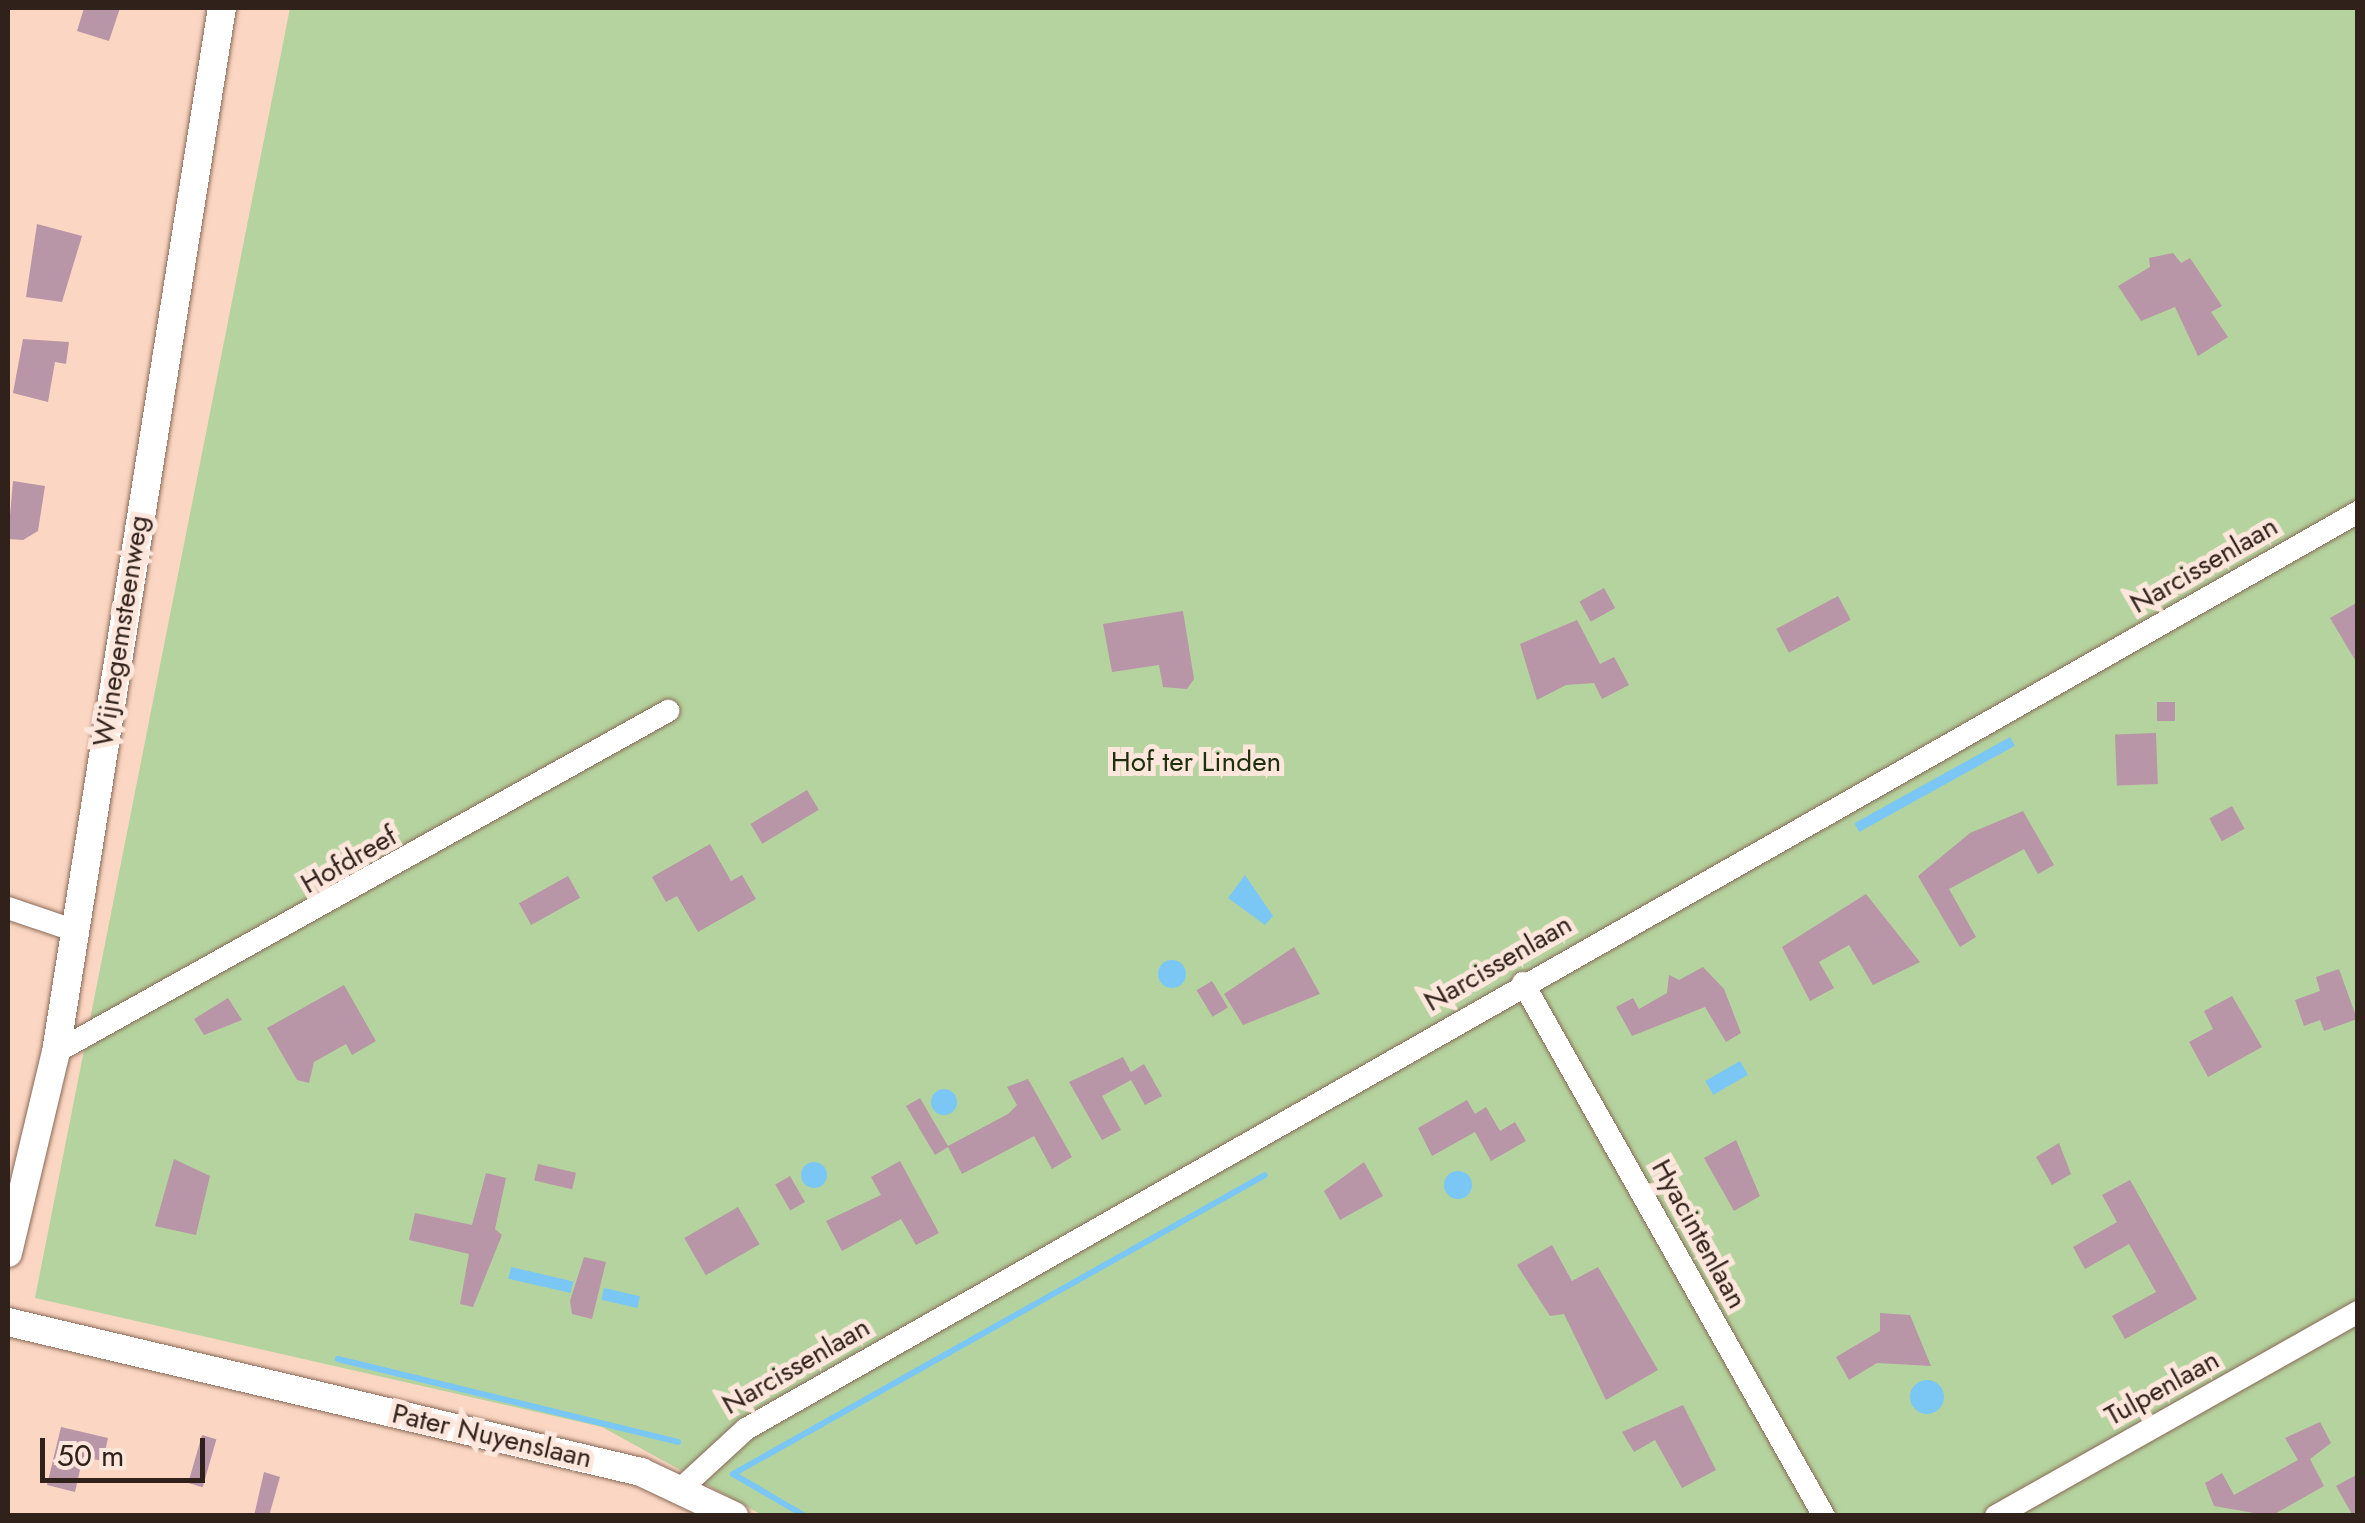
<!DOCTYPE html>
<html>
<head>
<meta charset="utf-8">
<style>
	body { margin:0 }
	#map { position:relative; width:2365px; height:1523px; overflow:hidden; background:#fbd6c2; font-family:Jost,sans-serif }
	div>[style] { position:absolute }
	.green>* { inset:0; background:#b5d39e }
	.water>* { inset:0; background:#7ac7f5; transform-origin:0 0 }
	.round { border-radius:50% }
	.stream>* { height:6px; margin:-3px; padding:0 3px; transform-origin:3px; border-radius:3px; background:#7ac7f5 }
	.building>* { inset:0; background:#b995a8; transform-origin:0 0 }
	.roads { filter:drop-shadow(0 0 2px #896958) drop-shadow(0 0 2px #896958) }
	.minor>* { height:22px; margin:-11px; padding:0 11px; transform-origin:11px; border-radius:11px; background:#fff }
	.tertiary>* { height:28px; margin:-14px; padding:0 14px; transform-origin:14px; border-radius:14px; background:#fff }
	span { translate:-50% -50%; white-space:nowrap; text-align:center; line-height:1.15; -webkit-text-stroke:10px #fde6db; paint-order:stroke }
	.street-label { font-size:28px; color:#30221b }
	.park-label { font-size:28px; color:#1d2f0c }
	.frame { position:absolute; inset:0; border:10px solid #30221b; pointer-events:none }
	.scale { position:absolute; left:40px; top:1438px; width:165px; height:45px; box-sizing:border-box; border:5px solid #30221b; border-top:0; padding-left:12px; font-size:30px; line-height:35px; white-space:nowrap; color:#30221b; -webkit-text-stroke:8px #fde6db; paint-order:stroke }
</style>
</head>
<body>
<div id="map">
	<div class="green">
		<i style="clip-path:polygon(290px 8px,2357px 8px,2357px 1515px,762px 1515px,602px 1427px,35px 1298px)"></i>
	</div>
	<div class="water">
		<i style="left:2010px;top:737px;width:10px;height:178px;rotate:61deg"></i>
		<i style="clip-path:polygon(1245px 875px,1273px 916px,1265px 925px,1228px 898px)"></i>
		<i class="round" style="left:1158px;top:960px;width:28px;height:28px"></i>
		<i style="left:1740px;top:1061px;width:16px;height:40px;rotate:60deg"></i>
		<i class="round" style="left:931px;top:1089px;width:26px;height:26px"></i>
		<i class="round" style="left:801px;top:1162px;width:26px;height:26px"></i>
		<i class="round" style="left:1444px;top:1171px;width:28px;height:28px"></i>
		<i style="left:511px;top:1267px;width:64px;height:12px;rotate:13deg"></i>
		<i style="left:604px;top:1288px;width:37px;height:12px;rotate:13deg"></i>
		<i class="round" style="left:1910px;top:1380px;width:34px;height:34px"></i>
	</div>
	<div class="stream">
		<i style="left:338px;top:1359px;width:350px;rotate:13.7deg"></i>
		<i style="left:805px;top:1516px;width:83px;rotate:-149.7deg"></i>
		<i style="left:733px;top:1474px;width:610px;rotate:-29.34deg"></i>
	</div>
	<div class="building">
		<i style="clip-path:polygon(84px 8px,120px 8px,109px 41px,77px 31px)"></i>
		<i style="clip-path:polygon(37px 224px,82px 236px,62px 302px,26px 297px)"></i>
		<i style="clip-path:polygon(2173px 253px,2181px 263px,2190px 258px,2222px 306px,2211px 312px,2228px 337px,2198px 356px,2175px 307px,2141px 321px,2118px 286px,2150px 267px,2149px 258px)"></i>
		<i style="clip-path:polygon(23px 339px,69px 342px,66px 364px,55px 362px,48px 402px,13px 393px)"></i>
		<i style="clip-path:polygon(13px 481px,45px 486px,38px 531px,23px 540px,8px 539px)"></i>
		<i style="left:1604px;top:588px;width:23px;height:28px;rotate:61deg"></i>
		<i style="left:1838px;top:596px;width:27px;height:70px;rotate:62deg"></i>
		<i style="clip-path:polygon(2358px 602px,2358px 665px,2330px 618px)"></i>
		<i style="clip-path:polygon(1183px 611px,1194px 679px,1187px 689px,1163px 687px,1159px 665px,1112px 672px,1103px 624px)"></i>
		<i style="clip-path:polygon(1577px 620px,1600px 664px,1614px 657px,1629px 685px,1602px 699px,1594px 683px,1566px 685px,1537px 700px,1520px 644px)"></i>
		<i style="left:2157px;top:702px;width:18px;height:19px"></i>
		<i style="left:2156px;top:733px;width:51px;height:41px;rotate:88deg"></i>
		<i style="left:807px;top:790px;width:23px;height:66px;rotate:59deg"></i>
		<i style="left:2232px;top:806px;width:26px;height:26px;rotate:61deg"></i>
		<i style="clip-path:polygon(2023px 811px,2054px 865px,2038px 874px,2024px 849px,1949px 889px,1976px 937px,1960px 947px,1918px 876px,1970px 833px)"></i>
		<i style="clip-path:polygon(710px 844px,731px 881px,742px 875px,756px 899px,698px 932px,677px 896px,666px 902px,652px 877px)"></i>
		<i style="left:568px;top:876px;width:25px;height:56px;rotate:61deg"></i>
		<i style="clip-path:polygon(1866px 894px,1920px 962px,1873px 985px,1849px 945px,1819px 962px,1834px 988px,1810px 1001px,1782px 947px)"></i>
		<i style="clip-path:polygon(1294px 947px,1320px 994px,1243px 1025px,1224px 994px)"></i>
		<i style="clip-path:polygon(1703px 967px,1724px 989px,1741px 1033px,1726px 1042px,1705px 1007px,1632px 1036px,1616px 1007px,1633px 998px,1639px 1009px,1667px 993px,1669px 975px,1679px 980px)"></i>
		<i style="clip-path:polygon(2339px 969px,2357px 1019px,2324px 1031px,2320px 1020px,2304px 1026px,2295px 1000px,2320px 991px,2316px 977px)"></i>
		<i style="left:1212px;top:981px;width:31px;height:18px;rotate:59deg"></i>
		<i style="clip-path:polygon(344px 985px,376px 1041px,352px 1055px,346px 1044px,314px 1062px,309px 1083px,297px 1080px,267px 1028px)"></i>
		<i style="clip-path:polygon(2232px 996px,2262px 1047px,2208px 1077px,2189px 1042px,2213px 1029px,2204px 1011px)"></i>
		<i style="clip-path:polygon(228px 998px,242px 1020px,204px 1035px,194px 1019px)"></i>
		<i style="clip-path:polygon(1123px 1057px,1131px 1072px,1144px 1064px,1162px 1096px,1145px 1105px,1131px 1080px,1102px 1096px,1121px 1130px,1102px 1140px,1069px 1082px)"></i>
		<i style="clip-path:polygon(1028px 1079px,1072px 1157px,1052px 1169px,1034px 1136px,962px 1174px,948px 1147px,935px 1155px,906px 1106px,920px 1098px,948px 1146px,1008px 1114px,1017px 1105px,1007px 1087px)"></i>
		<i style="clip-path:polygon(1467px 1100px,1475px 1114px,1486px 1107px,1500px 1131px,1515px 1122px,1526px 1141px,1491px 1161px,1475px 1132px,1432px 1156px,1418px 1128px)"></i>
		<i style="clip-path:polygon(1736px 1140px,1760px 1196px,1734px 1211px,1704px 1158px)"></i>
		<i style="clip-path:polygon(2059px 1143px,2071px 1174px,2052px 1185px,2036px 1157px)"></i>
		<i style="clip-path:polygon(174px 1159px,210px 1176px,196px 1235px,155px 1226px)"></i>
		<i style="clip-path:polygon(900px 1161px,939px 1233px,916px 1245px,901px 1219px,842px 1251px,826px 1221px,881px 1195px,871px 1177px)"></i>
		<i style="clip-path:polygon(1364px 1162px,1383px 1196px,1340px 1220px,1324px 1191px)"></i>
		<i style="left:538px;top:1164px;width:39px;height:17px;rotate:13deg"></i>
		<i style="clip-path:polygon(486px 1173px,506px 1178px,495px 1229px,502px 1235px,473px 1307px,460px 1304px,469px 1254px,409px 1240px,415px 1213px,472px 1225px)"></i>
		<i style="left:790px;top:1176px;width:30px;height:17px;rotate:60deg"></i>
		<i style="clip-path:polygon(2130px 1180px,2197px 1299px,2125px 1339px,2112px 1316px,2156px 1292px,2129px 1244px,2085px 1269px,2073px 1247px,2117px 1222px,2102px 1195px)"></i>
		<i style="left:738px;top:1207px;width:43px;height:62px;rotate:60deg"></i>
		<i style="clip-path:polygon(1552px 1245px,1572px 1281px,1598px 1267px,1658px 1370px,1606px 1400px,1564px 1314px,1550px 1316px,1517px 1265px)"></i>
		<i style="clip-path:polygon(584px 1257px,606px 1262px,592px 1319px,572px 1314px,570px 1301px)"></i>
		<i style="clip-path:polygon(1880px 1313px,1910px 1315px,1931px 1366px,1877px 1363px,1849px 1380px,1836px 1357px,1880px 1331px)"></i>
		<i style="clip-path:polygon(1683px 1405px,1716px 1470px,1682px 1488px,1655px 1440px,1634px 1452px,1622px 1432px)"></i>
		<i style="clip-path:polygon(2320px 1422px,2331px 1443px,2310px 1459px,2324px 1486px,2271px 1516px,2214px 1506px,2205px 1483px,2222px 1473px,2234px 1495px,2298px 1460px,2285px 1438px)"></i>
		<i style="clip-path:polygon(61px 1427px,108px 1438px,103px 1461px,83px 1457px,75px 1492px,47px 1485px)"></i>
		<i style="left:202px;top:1435px;width:15px;height:50px;rotate:16deg"></i>
		<i style="clip-path:polygon(264px 1472px,280px 1477px,269px 1516px,254px 1516px)"></i>
		<i style="clip-path:polygon(2358px 1474px,2358px 1516px,2353px 1516px,2336px 1486px)"></i>
	</div>
	<div class="roads">
		<div class="minor">
			<i style="left:8px;top:908px;width:72px;rotate:18.7deg"></i>
			<i style="left:1523px;top:983px;width:612px;rotate:60.55deg"></i>
			<i style="left:56px;top:1052px;width:701px;rotate:-29.13deg"></i>
			<i style="left:684px;top:1486px;width:84px;rotate:-42.6deg"></i>
			<i style="left:746px;top:1429px;width:1855px;rotate:-29.63deg"></i>
			<i style="left:1996px;top:1516px;width:416px;rotate:-29.4deg"></i>
		</div>
		<div class="tertiary">
			<i style="left:8px;top:1253px;width:207px;rotate:-76.6deg"></i>
			<i style="left:56px;top:1052px;width:1057px;rotate:-80.97deg"></i>
			<i style="left:8px;top:1322px;width:651px;rotate:13.33deg"></i>
			<i style="left:641px;top:1472px;width:103px;rotate:25.3deg"></i>
		</div>
	</div>
	<div class="street-label">
		<span style="left:2204px;top:565px;rotate:-30deg">Narcissenlaan</span>
		<span style="left:121px;top:631px;rotate:-81deg">Wijnegemsteenweg</span>
		<span style="left:349px;top:860px;rotate:-30deg">Hofdreef</span>
		<span style="left:1498px;top:963px;rotate:-30deg">Narcissenlaan</span>
		<span style="left:1699px;top:1234px;rotate:61deg">Hyacintenlaan</span>
		<span style="left:796px;top:1366px;rotate:-30deg">Narcissenlaan</span>
		<span style="left:2162px;top:1388px;rotate:-29deg">Tulpenlaan</span>
		<span style="left:492px;top:1436px;rotate:13deg">Pater Nuyenslaan</span>
	</div>
	<div class="park-label">
		<span style="left:1196px;top:762px">Hof ter Linden</span>
	</div>
	<div class="frame"></div>
	<div class="scale">50 m</div>
</div>
</body>
</html>
